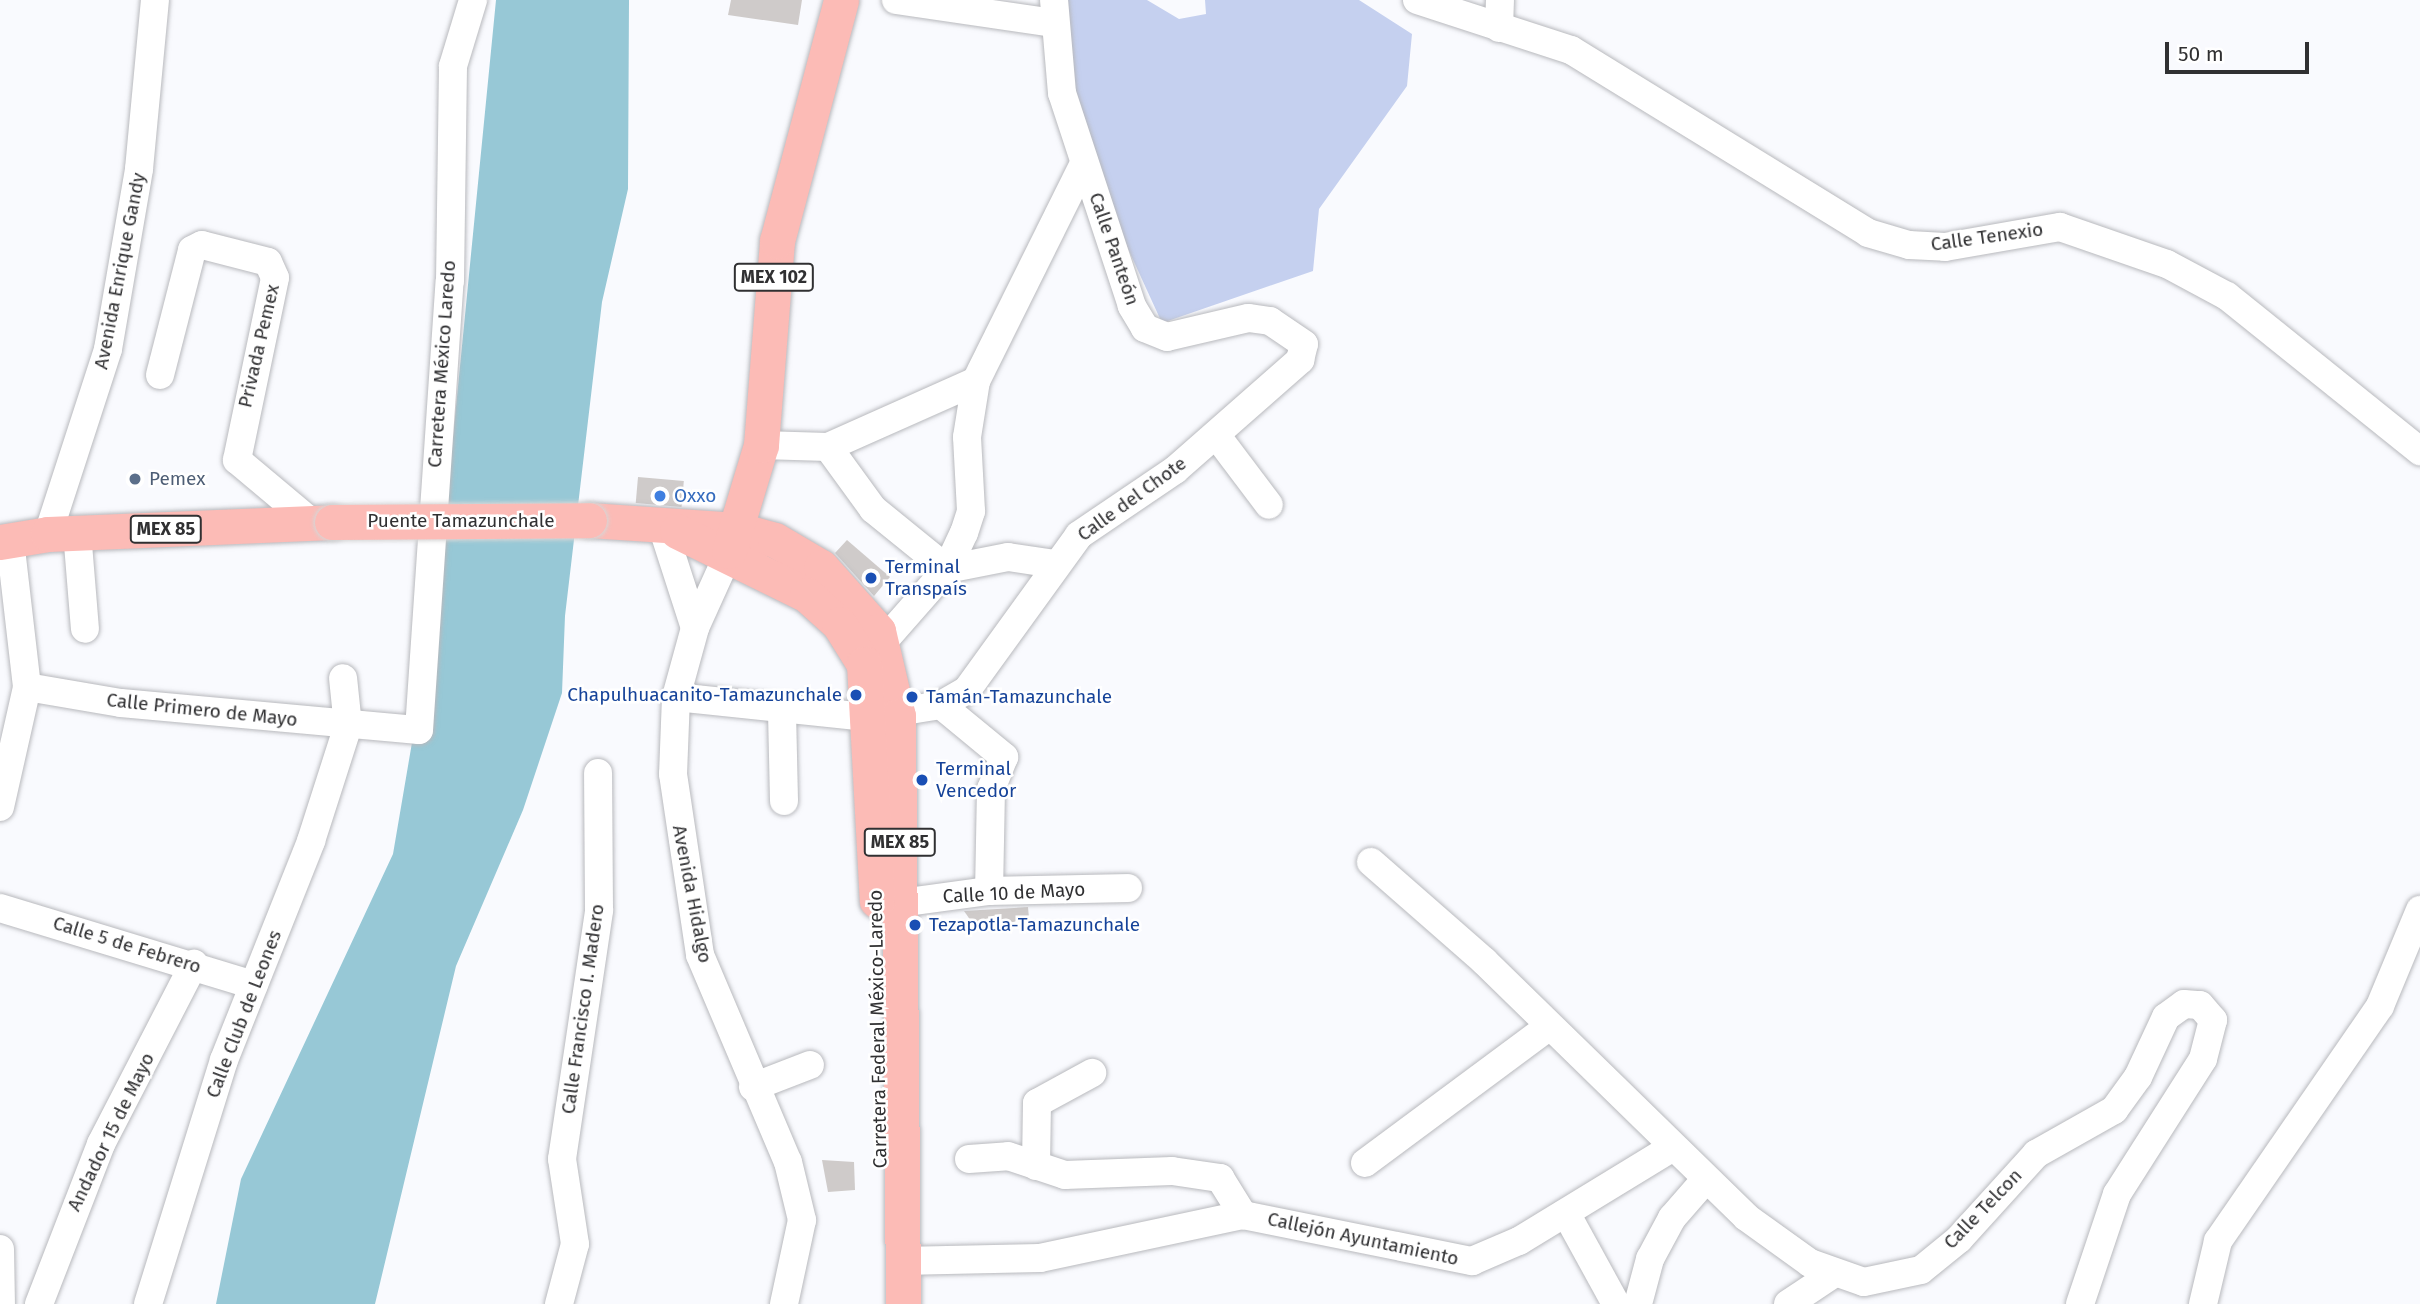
<!DOCTYPE html>
<html>
<head>
<meta charset="utf-8">
<style>
	body { margin:0 }
	#map { position:relative; width:2420px; height:1304px; overflow:hidden; background:#f9fafe; font-family:"Fira Sans",sans-serif }
	div>[style] { position:absolute }
	.green>* { inset:0; background:#c5d0ef }
	.water>* { inset:0; background:#97c8d6 }
	.building>* { inset:0; background:#cfcbca; transform-origin:0 0 }
	.roads { filter:drop-shadow(0 0 2px #b8b9bd) drop-shadow(0 0 2px #b8b9bd) }
	.minor>* { height:28px; margin:-14px; padding:0 14px; transform-origin:14px; border-radius:14px; background:#fff }
	.major>* { height:35px; margin:-17.5px; padding:0 17.5px; transform-origin:17.5px; border-radius:17.5px; background:#fcbbb6 }
	.bridges { filter:drop-shadow(0 0 2px #d6d6d6) drop-shadow(0 0 2px #d6d6d6) }
	.major-bridge>* { height:35px; margin:-17.5px; padding:0 17.5px; transform-origin:17.5px; border-radius:17.5px; background:#fcbbb6 }
	.dots>* { width:19px; height:19px; translate:-50% -50%; box-sizing:border-box; border:4px solid #fff; border-radius:50% }
	span { translate:-50% -50%; white-space:nowrap; text-align:center; line-height:1.15; -webkit-text-stroke:5px #fff; paint-order:stroke }
	.shield-label span { padding:2px 5px; background:#fff; border:2px solid; border-radius:5px; -webkit-text-stroke-width:0 }
	.shield-label { font-size:18px; color:#303032; font-weight:700 }
	.street-label { font-size:19px; color:#303032 }
	.service-label { font-size:19px; color:#4e5e75 }
	.left { translate:0 -50%; text-align:left }
	.shop-label { font-size:19px; color:#366cbe }
	.transit-label { font-size:19px; color:#164399 }
	.right { translate:-100% -50%; text-align:right }
	.scale { position:absolute; left:2165px; top:42px; width:144px; height:32px; box-sizing:border-box; border:4px solid #303032; border-top:0; padding-left:9px; font-size:21px; line-height:24px; white-space:nowrap; color:#303032; -webkit-text-stroke:5px #fff; paint-order:stroke }
</style>
</head>
<body>
<div id="map">
	<div class="green">
		<i style="clip-path:polygon(1050px 0,1147px 0,1179px 19px,1206px 14px,1205px 0,1359px 0,1412px 34px,1407px 86px,1319px 209px,1313px 271px,1162px 323px,1070px 122px)"></i>
	</div>
	<div class="water">
		<i style="clip-path:polygon(496px 0,629px 0,628px 189px,602px 302px,565px 616px,562px 693px,523px 810px,456px 966px,375px 1304px,216px 1304px,241px 1179px,393px 854px,438px 590px)"></i>
	</div>
	<div class="building">
		<i style="clip-path:polygon(731px 0,802px 0,798px 25px,728px 15px)"></i>
		<i style="left:638px;top:477px;width:46px;height:26px;rotate:5deg"></i>
		<i style="clip-path:polygon(847px 540px,890px 577px,874px 596px,835px 553px)"></i>
		<i style="clip-path:polygon(1028px 907px,1029px 918px,978px 931px,964px 911px)"></i>
		<i style="clip-path:polygon(822px 1160px,854px 1162px,855px 1190px,828px 1192px)"></i>
	</div>
	<div class="roads">
		<div class="minor">
			<i style="left:896px;top:0;width:160px;rotate:8.3deg"></i>
			<i style="left:1417px;top:0;width:162px;rotate:18deg"></i>
			<i style="left:1571px;top:50px;width:349px;rotate:31.6deg"></i>
			<i style="left:1868px;top:233px;width:43px;rotate:16.3deg"></i>
			<i style="left:1909px;top:245px;width:36px;rotate:3deg"></i>
			<i style="left:1945px;top:247px;width:117px;rotate:-9.9deg"></i>
			<i style="left:2060px;top:227px;width:113px;rotate:19.1deg"></i>
			<i style="left:2167px;top:264px;width:68px;rotate:28.1deg"></i>
			<i style="left:2227px;top:296px;width:248px;rotate:38.8deg"></i>
			<i style="left:1499px;top:28px;width:28px;rotate:-88deg"></i>
			<i style="left:160px;top:375px;width:129px;rotate:-75.6deg"></i>
			<i style="left:192px;top:250px;width:11px;rotate:-27deg"></i>
			<i style="left:202px;top:245px;width:68px;rotate:14.4deg"></i>
			<i style="left:268px;top:262px;width:17px;rotate:66deg"></i>
			<i style="left:275px;top:278px;width:186px;rotate:101.8deg"></i>
			<i style="left:237px;top:460px;width:97px;rotate:40deg"></i>
			<i style="left:1217px;top:436px;width:86px;rotate:53deg"></i>
			<i style="left:761px;top:445px;width:67px;rotate:1.7deg"></i>
			<i style="left:828px;top:447px;width:162px;rotate:-24deg"></i>
			<i style="left:976px;top:381px;width:243px;rotate:-63.6deg"></i>
			<i style="left:828px;top:447px;width:77px;rotate:54deg"></i>
			<i style="left:873px;top:509px;width:95px;rotate:39deg"></i>
			<i style="left:947px;top:569px;width:62px;rotate:-11.1deg"></i>
			<i style="left:1008px;top:557px;width:48px;rotate:8.5deg"></i>
			<i style="left:662px;top:526px;width:107px;rotate:72.1deg"></i>
			<i style="left:77px;top:532px;width:97px;rotate:85.3deg"></i>
			<i style="left:48px;top:534px;width:194px;rotate:-72deg"></i>
			<i style="left:108px;top:349px;width:183px;rotate:-80.2deg"></i>
			<i style="left:139px;top:169px;width:170px;rotate:-84.6deg"></i>
			<i style="left:727px;top:557px;width:78px;rotate:114.3deg"></i>
			<i style="left:695px;top:628px;width:72px;rotate:105.4deg"></i>
			<i style="left:676px;top:697px;width:77px;rotate:92.2deg"></i>
			<i style="left:673px;top:774px;width:183px;rotate:81.5deg"></i>
			<i style="left:700px;top:955px;width:225px;rotate:67deg"></i>
			<i style="left:788px;top:1162px;width:60px;rotate:76.4deg"></i>
			<i style="left:802px;top:1220px;width:86px;rotate:102.1deg"></i>
			<i style="left:882px;top:643px;width:98px;rotate:-48.7deg"></i>
			<i style="left:947px;top:569px;width:40px;rotate:-65deg"></i>
			<i style="left:964px;top:533px;width:23px;rotate:-72deg"></i>
			<i style="left:971px;top:511px;width:74px;rotate:-93.1deg"></i>
			<i style="left:967px;top:437px;width:57px;rotate:-80.9deg"></i>
			<i style="left:27px;top:687px;width:95px;rotate:9.7deg"></i>
			<i style="left:121px;top:703px;width:299px;rotate:5.2deg"></i>
			<i style="left:419px;top:730px;width:450px;rotate:-86.1deg"></i>
			<i style="left:450px;top:281px;width:215px;rotate:-89.2deg"></i>
			<i style="left:453px;top:66px;width:69px;rotate:-73.1deg"></i>
			<i style="left:676px;top:697px;width:192px;rotate:6deg"></i>
			<i style="left:867px;top:717px;width:75px;rotate:-9.2deg"></i>
			<i style="left:941px;top:705px;width:30px;rotate:-30deg"></i>
			<i style="left:967px;top:690px;width:191px;rotate:-54.1deg"></i>
			<i style="left:1079px;top:535px;width:116px;rotate:-34.1deg"></i>
			<i style="left:1175px;top:470px;width:167px;rotate:-41.3deg"></i>
			<i style="left:1300px;top:360px;width:16px;rotate:-76deg"></i>
			<i style="left:1304px;top:344px;width:41px;rotate:-145.9deg"></i>
			<i style="left:1270px;top:321px;width:22px;rotate:-172deg"></i>
			<i style="left:1248px;top:318px;width:83px;rotate:166.8deg"></i>
			<i style="left:1167px;top:337px;width:24px;rotate:-158deg"></i>
			<i style="left:1145px;top:328px;width:26px;rotate:-121deg"></i>
			<i style="left:1132px;top:306px;width:224px;rotate:-108.2deg"></i>
			<i style="left:1062px;top:93px;width:93px;rotate:-94.9deg"></i>
			<i style="left:941px;top:705px;width:82px;rotate:39.5deg"></i>
			<i style="left:1004px;top:757px;width:35px;rotate:112deg"></i>
			<i style="left:991px;top:789px;width:102px;rotate:91.1deg"></i>
			<i style="left:782px;top:712px;width:89px;rotate:88.7deg"></i>
			<i style="left:0;top:807px;width:123px;rotate:-77.3deg"></i>
			<i style="left:27px;top:687px;width:149px;rotate:-96.6deg"></i>
			<i style="left:1371px;top:862px;width:150px;rotate:41.2deg"></i>
			<i style="left:1484px;top:961px;width:366px;rotate:44.3deg"></i>
			<i style="left:1746px;top:1217px;width:79px;rotate:35.7deg"></i>
			<i style="left:1810px;top:1263px;width:57px;rotate:19.4deg"></i>
			<i style="left:1864px;top:1282px;width:58px;rotate:-11.9deg"></i>
			<i style="left:1921px;top:1270px;width:49px;rotate:-39.2deg"></i>
			<i style="left:1959px;top:1239px;width:115px;rotate:-47.8deg"></i>
			<i style="left:2036px;top:1154px;width:90px;rotate:-29.4deg"></i>
			<i style="left:2114px;top:1110px;width:41px;rotate:-54deg"></i>
			<i style="left:2138px;top:1077px;width:66px;rotate:-65deg"></i>
			<i style="left:2166px;top:1017px;width:22px;rotate:-36deg"></i>
			<i style="left:2184px;top:1004px;width:16px;rotate:4deg"></i>
			<i style="left:2200px;top:1005px;width:20px;rotate:49deg"></i>
			<i style="left:2213px;top:1020px;width:40px;rotate:104.4deg"></i>
			<i style="left:2203px;top:1059px;width:160px;rotate:122.5deg"></i>
			<i style="left:2117px;top:1194px;width:116px;rotate:108.6deg"></i>
			<i style="left:900px;top:903px;width:90px;rotate:-7.7deg"></i>
			<i style="left:989px;top:891px;width:139px;rotate:-1.2deg"></i>
			<i style="left:0;top:908px;width:265px;rotate:16.9deg"></i>
			<i style="left:753px;top:1087px;width:61px;rotate:-21.1deg"></i>
			<i style="left:969px;top:1159px;width:39px;rotate:-4deg"></i>
			<i style="left:1008px;top:1156px;width:60px;rotate:18.4deg"></i>
			<i style="left:1065px;top:1175px;width:107px;rotate:-2.1deg"></i>
			<i style="left:1172px;top:1171px;width:49px;rotate:8.3deg"></i>
			<i style="left:1220px;top:1178px;width:44px;rotate:58.1deg"></i>
			<i style="left:1365px;top:1163px;width:227px;rotate:-36.6deg"></i>
			<i style="left:1036px;top:1166px;width:63px;rotate:-89.1deg"></i>
			<i style="left:1037px;top:1103px;width:63px;rotate:-28.6deg"></i>
			<i style="left:1566px;top:1213px;width:104px;rotate:61.2deg"></i>
			<i style="left:0;top:1249px;width:55px;rotate:89deg"></i>
			<i style="left:901px;top:1261px;width:139px;rotate:-1.2deg"></i>
			<i style="left:1040px;top:1258px;width:208px;rotate:-12deg"></i>
			<i style="left:1243px;top:1215px;width:234px;rotate:11.4deg"></i>
			<i style="left:1472px;top:1261px;width:51px;rotate:-23.1deg"></i>
			<i style="left:1519px;top:1241px;width:180px;rotate:-31.4deg"></i>
			<i style="left:39px;top:1304px;width:172px;rotate:-68.8deg"></i>
			<i style="left:101px;top:1144px;width:203px;rotate:-62.7deg"></i>
			<i style="left:148px;top:1304px;width:256px;rotate:-72.7deg"></i>
			<i style="left:224px;top:1060px;width:236px;rotate:-68.3deg"></i>
			<i style="left:311px;top:841px;width:121px;rotate:-72.2deg"></i>
			<i style="left:348px;top:726px;width:48px;rotate:-95.9deg"></i>
			<i style="left:559px;top:1304px;width:62px;rotate:-75.1deg"></i>
			<i style="left:575px;top:1244px;width:86px;rotate:-98.7deg"></i>
			<i style="left:562px;top:1159px;width:252px;rotate:-81.5deg"></i>
			<i style="left:599px;top:910px;width:137px;rotate:-90.4deg"></i>
			<i style="left:1638px;top:1304px;width:47px;rotate:-75.1deg"></i>
			<i style="left:1650px;top:1259px;width:47px;rotate:-61.8deg"></i>
			<i style="left:1672px;top:1218px;width:52px;rotate:-48.9deg"></i>
			<i style="left:1788px;top:1304px;width:54px;rotate:-33.7deg"></i>
			<i style="left:2203px;top:1304px;width:65px;rotate:-76.6deg"></i>
			<i style="left:2218px;top:1241px;width:285px;rotate:-55.4deg"></i>
			<i style="left:2380px;top:1006px;width:104px;rotate:-67.4deg"></i>
		</div>
		<div class="major">
			<i style="left:589px;top:520px;width:149px;rotate:3.8deg"></i>
			<i style="left:738px;top:530px;width:38px;rotate:15deg"></i>
			<i style="left:775px;top:540px;width:53px;rotate:30.4deg"></i>
			<i style="left:821px;top:567px;width:86px;rotate:48.3deg"></i>
			<i style="left:878px;top:631px;width:87px;rotate:76.8deg"></i>
			<i style="left:898px;top:716px;width:588px;rotate:89.51deg"></i>
			<i style="left:677px;top:531px;width:145px;rotate:26.2deg"></i>
			<i style="left:807px;top:595px;width:43px;rotate:42.2deg"></i>
			<i style="left:839px;top:624px;width:47px;rotate:58deg"></i>
			<i style="left:864px;top:664px;width:237px;rotate:86.9deg"></i>
			<i style="left:0;top:542px;width:49px;rotate:-9.5deg"></i>
			<i style="left:48px;top:534px;width:284px;rotate:-2.4deg"></i>
			<i style="left:729px;top:551px;width:111px;rotate:-73.2deg"></i>
			<i style="left:761px;top:445px;width:205px;rotate:-85.5deg"></i>
			<i style="left:777px;top:241px;width:249px;rotate:-75.1deg"></i>
		</div>
	</div>
	<div class="bridges">
		<div class="major-bridge">
			<i style="left:332px;top:522px;width:257px;rotate:-0.4deg"></i>
		</div>
	</div>
	<div class="dots">
		<i style="left:135px;top:479px;background:#5c6f8a"></i>
		<i style="left:660px;top:496px;background:#3f7fe0"></i>
		<i style="left:871px;top:578px;background:#1a4fb4"></i>
		<i style="left:856px;top:695px;background:#1a4fb4"></i>
		<i style="left:912px;top:697px;background:#1a4fb4"></i>
		<i style="left:922px;top:780px;background:#1a4fb4"></i>
		<i style="left:915px;top:925px;background:#1a4fb4"></i>
	</div>
	<div class="shield-label">
		<span style="left:774px;top:277px">MEX 102</span>
		<span style="left:166px;top:529px">MEX 85</span>
		<span style="left:900px;top:842px">MEX 85</span>
	</div>
	<div class="street-label">
		<span style="left:1987px;top:237px;rotate:-8deg">Calle Tenexio</span>
		<span style="left:1114px;top:249px;rotate:71deg">Calle Panteón</span>
		<span style="left:120px;top:271px;rotate:-79deg">Avenida Enrique Gandy</span>
		<span style="left:259px;top:346px;rotate:-77deg">Privada Pemex</span>
		<span style="left:442px;top:364px;rotate:-86deg">Carretera México Laredo</span>
		<span style="left:1132px;top:499px;rotate:-36deg">Calle del Chote</span>
		<span style="left:461px;top:521px">Puente Tamazunchale</span>
		<span style="left:202px;top:710px;rotate:6deg">Calle Primero de Mayo</span>
		<span style="left:1014px;top:893px;rotate:-3deg">Calle 10 de Mayo</span>
		<span style="left:692px;top:894px;rotate:79deg">Avenida Hidalgo</span>
		<span style="left:127px;top:945px;rotate:17deg">Calle 5 de Febrero</span>
		<span style="left:583px;top:1009px;rotate:-82deg">Calle Francisco I. Madero</span>
		<span style="left:244px;top:1014px;rotate:-69deg">Calle Club de Leones</span>
		<span style="left:878px;top:1029px;rotate:-91deg">Carretera Federal México-Laredo</span>
		<span style="left:111px;top:1132px;rotate:-64deg">Andador 15 de Mayo</span>
		<span style="left:1983px;top:1209px;rotate:-46deg">Calle Telcon</span>
		<span style="left:1363px;top:1239px;rotate:12deg">Callejón Ayuntamiento</span>
	</div>
	<div class="service-label">
		<span class="left" style="left:149px;top:479px">Pemex</span>
	</div>
	<div class="shop-label">
		<span class="left" style="left:674px;top:496px">Oxxo</span>
	</div>
	<div class="transit-label">
		<span class="left" style="left:885px;top:578px">Terminal<br>Transpaís</span>
		<span class="right" style="left:842px;top:695px">Chapulhuacanito-Tamazunchale</span>
		<span class="left" style="left:926px;top:697px">Tamán-Tamazunchale</span>
		<span class="left" style="left:936px;top:780px">Terminal<br>Vencedor</span>
		<span class="left" style="left:929px;top:925px">Tezapotla-Tamazunchale</span>
	</div>
	<div class="scale">50 m</div>
</div>
</body>
</html>
